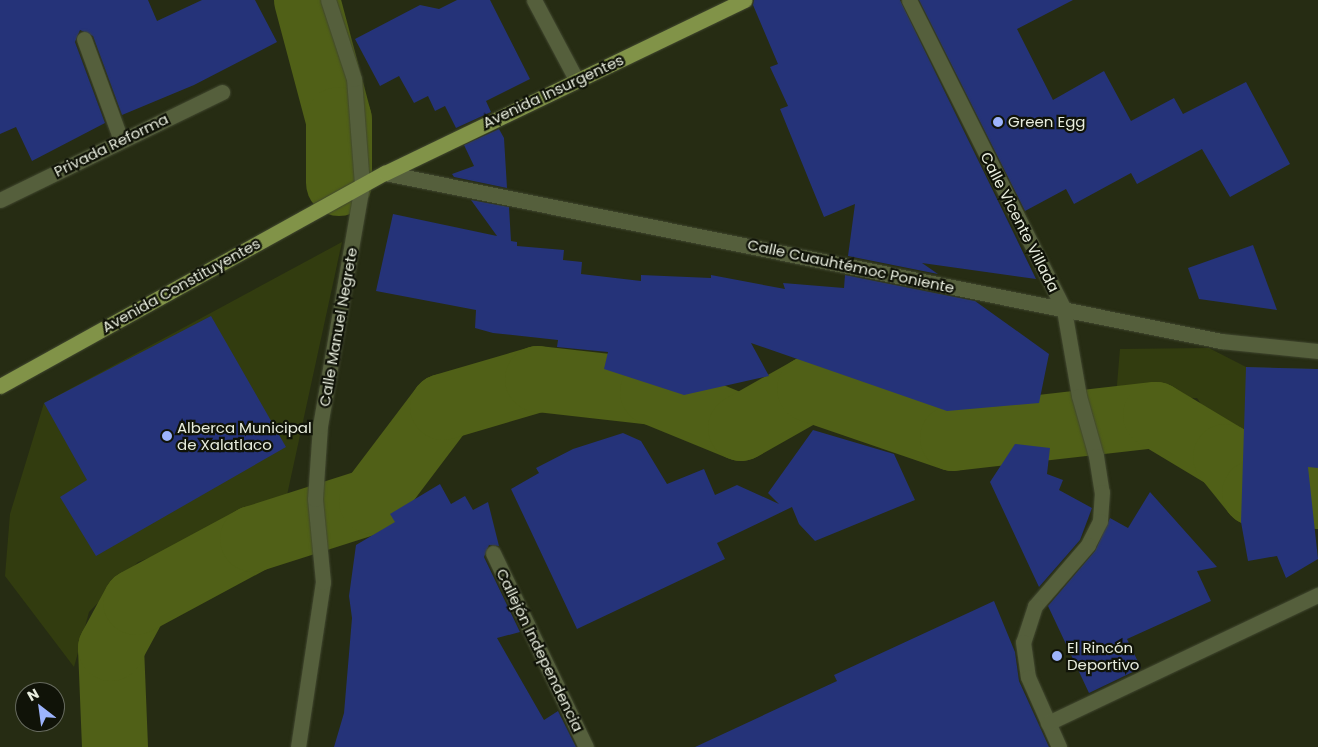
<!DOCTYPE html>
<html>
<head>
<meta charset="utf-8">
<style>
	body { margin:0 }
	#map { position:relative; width:1318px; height:747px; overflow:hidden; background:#262c13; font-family:Poppins,sans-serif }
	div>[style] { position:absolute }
	.green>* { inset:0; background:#323c0f }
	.river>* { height:66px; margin:-33px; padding:0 33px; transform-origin:33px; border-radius:33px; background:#506017 }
	.building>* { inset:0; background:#253379 }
	.roads { filter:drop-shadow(0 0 1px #41472f) drop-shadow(0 0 1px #41472f) }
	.minor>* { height:15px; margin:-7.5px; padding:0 7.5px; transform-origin:7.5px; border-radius:7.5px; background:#555f3c }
	.major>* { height:15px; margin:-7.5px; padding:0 7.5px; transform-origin:7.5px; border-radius:7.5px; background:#819348 }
	.dots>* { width:14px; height:14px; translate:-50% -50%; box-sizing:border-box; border:2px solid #101308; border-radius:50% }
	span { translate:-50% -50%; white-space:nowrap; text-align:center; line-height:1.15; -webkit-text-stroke:4.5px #101308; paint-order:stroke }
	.street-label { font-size:15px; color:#e8edde }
	.poi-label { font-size:15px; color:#e8edde }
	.left { translate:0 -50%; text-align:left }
	.north { position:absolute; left:15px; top:682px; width:50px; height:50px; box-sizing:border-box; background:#101308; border:1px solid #666a5e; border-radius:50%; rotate:330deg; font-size:14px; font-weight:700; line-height:20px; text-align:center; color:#e8edde }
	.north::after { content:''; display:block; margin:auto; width:18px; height:22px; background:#9db4fd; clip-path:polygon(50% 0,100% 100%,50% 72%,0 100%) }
</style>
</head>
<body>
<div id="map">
	<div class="green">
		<i style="clip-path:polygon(342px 242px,284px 509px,138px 562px,89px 612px,74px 667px,5px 576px,10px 514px,44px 403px)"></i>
		<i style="clip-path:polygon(1209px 348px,1246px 367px,1318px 369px,1318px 479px,1300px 481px,1243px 466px,1197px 398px,1116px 397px,1120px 349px)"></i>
	</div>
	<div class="river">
		<i style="left:307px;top:0;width:124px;rotate:75.1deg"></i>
		<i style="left:339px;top:120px;width:63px;rotate:90deg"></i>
		<i style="left:115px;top:747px;width:99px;rotate:-92.3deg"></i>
		<i style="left:111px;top:648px;width:52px;rotate:-61.5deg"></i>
		<i style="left:136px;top:602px;width:133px;rotate:-28.3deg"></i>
		<i style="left:253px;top:539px;width:125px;rotate:-17.7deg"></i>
		<i style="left:372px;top:501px;width:118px;rotate:-52.9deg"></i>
		<i style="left:443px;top:407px;width:99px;rotate:-16.4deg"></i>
		<i style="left:538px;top:379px;width:116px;rotate:6.4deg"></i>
		<i style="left:653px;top:392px;width:95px;rotate:22.2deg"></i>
		<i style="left:741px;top:428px;width:79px;rotate:-29.5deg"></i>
		<i style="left:810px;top:389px;width:151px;rotate:18.9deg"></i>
		<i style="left:953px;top:438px;width:204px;rotate:-6.5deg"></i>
		<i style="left:1156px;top:415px;width:82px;rotate:31deg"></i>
		<i style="left:1226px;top:457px;width:46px;rotate:51.1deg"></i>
		<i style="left:1255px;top:493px;width:63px;rotate:2.7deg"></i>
	</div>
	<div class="building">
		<i style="clip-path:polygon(0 0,148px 0,157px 21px,202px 0,255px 0,277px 42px,194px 85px,122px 115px,93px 36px,80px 30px,75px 42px,105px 123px,32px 161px,16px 127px,0 134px)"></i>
		<i style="clip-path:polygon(457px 0,490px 0,530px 79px,486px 101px,491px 112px,456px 128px,445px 106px,435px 111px,428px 96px,414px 103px,399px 76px,380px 86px,355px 39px,420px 5px,439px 9px)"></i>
		<i style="clip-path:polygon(754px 0,900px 0,1036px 279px,922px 263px,938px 274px,848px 256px,855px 204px,824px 217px,780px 109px,788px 106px,770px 67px,778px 64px,753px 5px)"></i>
		<i style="clip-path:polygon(919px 0,1073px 0,1017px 29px,1053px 100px,1104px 71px,1131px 121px,1174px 98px,1183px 114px,1246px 82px,1290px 164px,1230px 197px,1202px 149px,1137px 184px,1131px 173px,1074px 204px,1066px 189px,1025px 211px)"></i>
		<i style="clip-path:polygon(499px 129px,504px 138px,507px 188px,454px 177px,452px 174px,474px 166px,464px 145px)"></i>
		<i style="clip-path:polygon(471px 200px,509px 207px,511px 241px,517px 242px,517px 246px,564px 250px,563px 260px,582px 262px,581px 274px,641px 281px,641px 275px,711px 278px,711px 275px,785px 289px,783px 283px,844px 288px,845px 275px,975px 301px,1049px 354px,1039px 403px,947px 411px,751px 343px,769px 376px,684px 395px,604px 369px,608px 352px,557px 347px,558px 340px,493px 333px,475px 328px,476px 310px,376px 291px,393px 214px,497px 236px)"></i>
		<i style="clip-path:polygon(1253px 245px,1277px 310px,1199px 299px,1188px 268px)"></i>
		<i style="clip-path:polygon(211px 316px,286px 447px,96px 556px,60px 497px,87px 480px,44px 403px)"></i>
		<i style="clip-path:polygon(1246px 367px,1318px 369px,1318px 468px,1308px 467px,1318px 559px,1286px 578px,1277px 556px,1248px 561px,1241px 522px)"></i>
		<i style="clip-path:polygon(813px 430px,894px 454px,915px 500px,815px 541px,799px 524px,792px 507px,717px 543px,725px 559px,577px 629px,511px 489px,539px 473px,536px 468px,573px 449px,623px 433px,641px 441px,667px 484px,704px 469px,715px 495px,737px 485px,779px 504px,768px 493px)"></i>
		<i style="clip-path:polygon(1015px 444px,1050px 448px,1047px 474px,1063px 480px,1059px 490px,1092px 508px,1080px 540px,1039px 587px,990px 482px)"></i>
		<i style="clip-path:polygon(440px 484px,451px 504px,465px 496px,473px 510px,488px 502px,499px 546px,489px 545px,484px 557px,520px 632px,497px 638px,544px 720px,558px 711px,576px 747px,334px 747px,344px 713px,352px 618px,349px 596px,356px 545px,395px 522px,390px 514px)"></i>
		<i style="clip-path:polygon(1150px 492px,1217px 567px,1197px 571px,1211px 601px,1127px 639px,1141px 668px,1089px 693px,1048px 606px,1095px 551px,1110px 518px,1128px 528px)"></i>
		<i style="clip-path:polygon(994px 601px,1015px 652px,1019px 681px,1049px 747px,695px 747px,837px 681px,834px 675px)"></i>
	</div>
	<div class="roads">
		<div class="minor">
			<i style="left:534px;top:0;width:89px;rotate:62deg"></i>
			<i style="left:909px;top:0;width:347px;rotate:63.4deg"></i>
			<i style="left:1064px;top:310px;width:87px;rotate:80.1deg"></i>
			<i style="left:1079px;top:396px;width:62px;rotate:74.2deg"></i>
			<i style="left:1096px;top:456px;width:36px;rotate:81deg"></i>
			<i style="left:1102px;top:492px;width:29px;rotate:94deg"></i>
			<i style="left:1100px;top:521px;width:27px;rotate:117deg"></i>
			<i style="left:1088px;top:545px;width:81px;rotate:131deg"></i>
			<i style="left:1035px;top:606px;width:38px;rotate:108deg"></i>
			<i style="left:1023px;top:642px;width:35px;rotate:82deg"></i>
			<i style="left:1028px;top:677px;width:77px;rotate:66.1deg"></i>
			<i style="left:84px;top:39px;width:108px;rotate:69.9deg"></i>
			<i style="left:385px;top:173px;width:853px;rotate:11.36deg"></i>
			<i style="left:1221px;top:341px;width:98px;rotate:5.9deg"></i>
			<i style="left:0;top:200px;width:247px;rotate:-25.9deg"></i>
			<i style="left:493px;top:553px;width:215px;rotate:64.4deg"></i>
			<i style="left:1048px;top:723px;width:299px;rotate:-25.4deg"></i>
			<i style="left:298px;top:747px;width:167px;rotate:-81.4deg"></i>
			<i style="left:323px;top:582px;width:83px;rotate:-95.5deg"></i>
			<i style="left:315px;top:499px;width:73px;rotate:-86.1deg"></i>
			<i style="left:320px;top:426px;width:245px;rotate:-80.1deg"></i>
			<i style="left:362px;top:185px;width:106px;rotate:-94.3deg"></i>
			<i style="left:354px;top:79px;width:83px;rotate:-108.2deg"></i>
		</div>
		<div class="major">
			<i style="left:0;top:386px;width:440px;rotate:-29deg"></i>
			<i style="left:385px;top:173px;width:399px;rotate:-25.7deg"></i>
		</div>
	</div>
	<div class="dots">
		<i style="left:998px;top:122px;background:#9db4fd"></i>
		<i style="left:167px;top:436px;background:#9db4fd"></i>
		<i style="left:1057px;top:656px;background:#9db4fd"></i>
	</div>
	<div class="street-label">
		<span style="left:553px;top:91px;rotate:-25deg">Avenida Insurgentes</span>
		<span style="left:111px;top:145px;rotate:-26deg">Privada Reforma</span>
		<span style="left:1020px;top:222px;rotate:63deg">Calle Vicente Villada</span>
		<span style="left:851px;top:266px;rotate:12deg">Calle Cuauhtémoc Poniente</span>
		<span style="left:181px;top:285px;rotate:-29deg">Avenida Constituyentes</span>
		<span style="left:338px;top:327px;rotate:-80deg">Calle Manuel Negrete</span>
		<span style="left:540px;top:650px;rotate:64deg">Callejón Independencia</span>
	</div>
	<div class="poi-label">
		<span class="left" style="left:1008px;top:122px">Green Egg</span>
		<span class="left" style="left:177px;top:436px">Alberca Municipal<br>de Xalatlaco</span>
		<span class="left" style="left:1067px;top:656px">El Rincón<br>Deportivo</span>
	</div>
	<div class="north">N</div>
</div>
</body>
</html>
